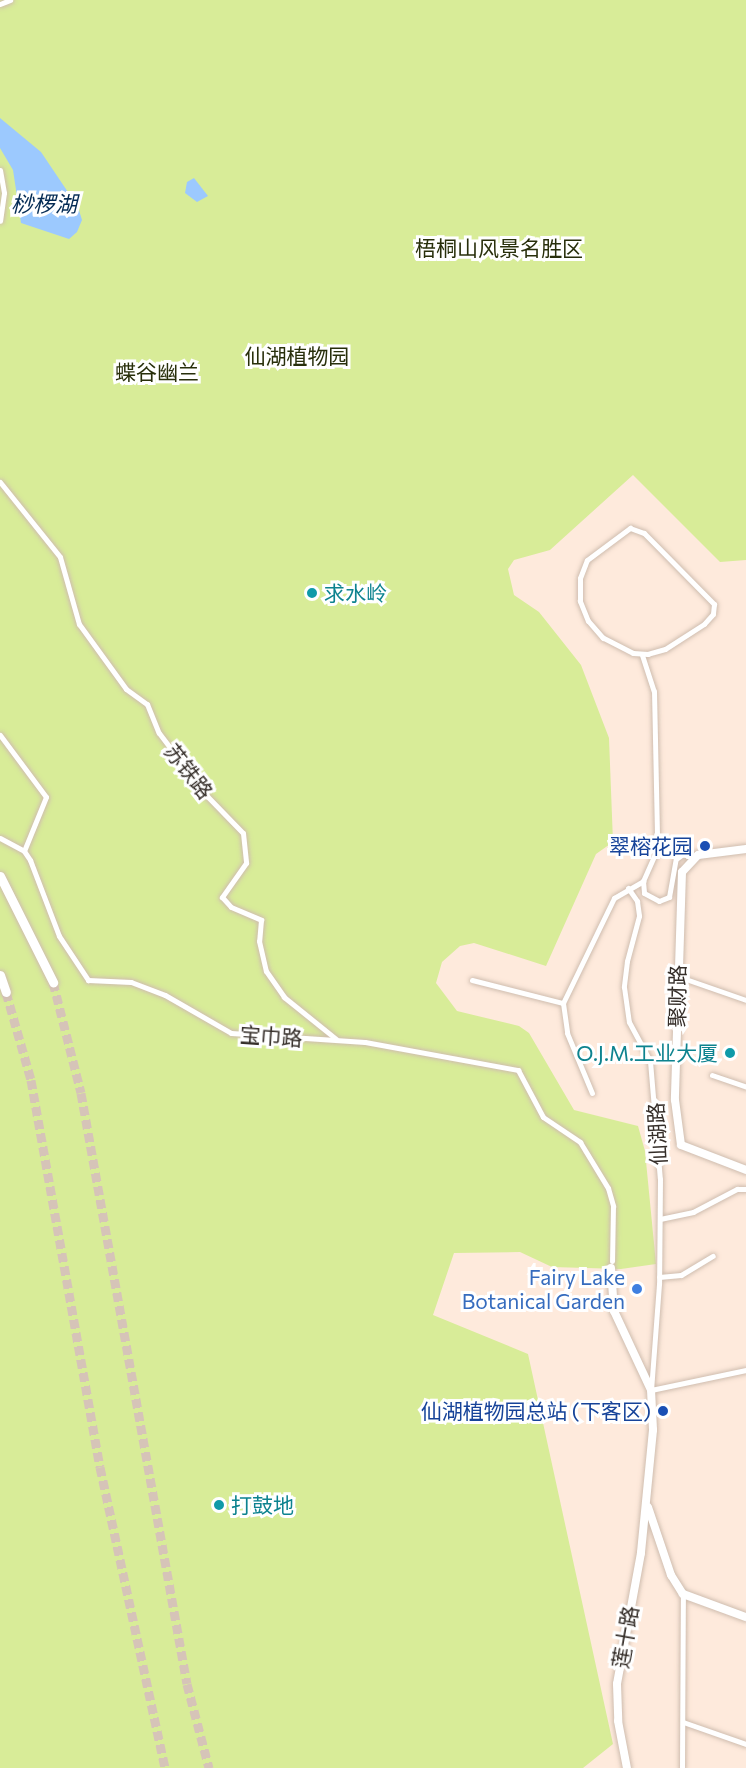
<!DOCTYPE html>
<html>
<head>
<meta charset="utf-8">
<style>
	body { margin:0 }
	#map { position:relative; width:746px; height:1768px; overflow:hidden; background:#feeadc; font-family:Commissioner,"Noto Sans SC",sans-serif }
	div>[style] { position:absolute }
	.green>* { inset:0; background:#d8ec98 }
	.water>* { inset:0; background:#9cc9fe }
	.highway-tunnel>* { height:9px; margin-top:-4.5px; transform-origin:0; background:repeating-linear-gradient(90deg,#d6c4b8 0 9px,transparent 0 13.5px) }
	.roads { filter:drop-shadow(0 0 2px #cfbdaf) drop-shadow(0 0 2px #cfbdaf) }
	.street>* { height:5px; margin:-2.5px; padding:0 2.5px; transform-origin:2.5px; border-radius:2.5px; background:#fff }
	.secondary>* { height:8px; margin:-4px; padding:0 4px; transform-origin:4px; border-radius:4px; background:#fff }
	.highway>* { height:9px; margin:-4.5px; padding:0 4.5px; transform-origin:4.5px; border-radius:4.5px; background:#fff }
	.dots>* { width:16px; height:16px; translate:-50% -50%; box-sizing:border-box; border:3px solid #fff; border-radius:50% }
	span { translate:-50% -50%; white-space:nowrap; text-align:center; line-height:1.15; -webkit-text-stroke:6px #fff; paint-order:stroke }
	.park-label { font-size:21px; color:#282f0b }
	.culture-label { font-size:21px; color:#0d838f }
	.left { translate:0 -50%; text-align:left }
	.right { translate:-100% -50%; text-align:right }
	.street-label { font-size:21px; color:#352e29 }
	.transit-label { font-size:21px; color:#164399 }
	.shop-label { font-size:21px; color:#366cbe }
	.water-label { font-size:22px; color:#042b54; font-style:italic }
</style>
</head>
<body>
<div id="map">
	<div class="green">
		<i style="clip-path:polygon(0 0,746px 0,746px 560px,720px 562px,633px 475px,550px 550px,514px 560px,508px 569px,514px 595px,539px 612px,581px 665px,609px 738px,613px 842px,596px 854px,546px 966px,474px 943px,460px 946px,442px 962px,436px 983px,457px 1011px,519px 1026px,529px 1033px,574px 1110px,638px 1126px,645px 1151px,656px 1264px,621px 1269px,552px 1267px,520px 1252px,454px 1253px,433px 1315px,528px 1354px,613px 1744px,583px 1768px,0 1768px)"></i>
	</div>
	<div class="water">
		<i style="clip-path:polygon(0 118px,41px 152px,78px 207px,82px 220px,77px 232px,69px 239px,21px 223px,13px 170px,0 148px)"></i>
		<i style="clip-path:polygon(194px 178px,208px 196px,197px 202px,185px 193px,187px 182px)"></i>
	</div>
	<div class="highway-tunnel">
		<i style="left:53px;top:982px;width:114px;rotate:75.8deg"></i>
		<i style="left:81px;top:1093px;width:600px;rotate:79.83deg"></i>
		<i style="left:187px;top:1684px;width:87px;rotate:75.3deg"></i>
		<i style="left:6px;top:992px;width:91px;rotate:74.1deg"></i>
		<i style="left:31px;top:1080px;width:393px;rotate:79.9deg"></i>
		<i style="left:100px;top:1467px;width:308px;rotate:77.8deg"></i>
	</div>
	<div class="roads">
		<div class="street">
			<i style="left:0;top:4px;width:11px;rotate:-22deg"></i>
			<i style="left:0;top:170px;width:23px;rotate:80deg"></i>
			<i style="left:4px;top:193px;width:28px;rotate:98deg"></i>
			<i style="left:0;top:482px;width:96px;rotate:51.3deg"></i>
			<i style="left:60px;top:557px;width:70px;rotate:74.2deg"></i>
			<i style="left:79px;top:624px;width:80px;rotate:54.1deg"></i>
			<i style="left:126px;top:689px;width:26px;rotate:36deg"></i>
			<i style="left:147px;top:704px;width:31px;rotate:68deg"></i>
			<i style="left:159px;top:733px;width:78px;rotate:52.8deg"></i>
			<i style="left:206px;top:795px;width:53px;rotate:45.8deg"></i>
			<i style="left:243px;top:833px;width:30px;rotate:84deg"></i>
			<i style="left:246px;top:863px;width:42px;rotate:125.2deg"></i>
			<i style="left:222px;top:897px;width:13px;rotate:48deg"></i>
			<i style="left:231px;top:907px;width:33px;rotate:23deg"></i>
			<i style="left:261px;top:920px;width:21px;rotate:95deg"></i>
			<i style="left:259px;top:941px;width:31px;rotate:77deg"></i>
			<i style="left:266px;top:971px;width:32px;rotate:55deg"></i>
			<i style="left:284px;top:997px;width:67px;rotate:38.9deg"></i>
			<i style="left:630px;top:528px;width:15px;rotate:20deg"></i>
			<i style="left:644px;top:533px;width:100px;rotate:45.4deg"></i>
			<i style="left:714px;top:604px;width:10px;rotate:96deg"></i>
			<i style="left:713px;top:614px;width:13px;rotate:132deg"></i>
			<i style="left:704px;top:624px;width:46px;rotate:147.3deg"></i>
			<i style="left:665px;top:649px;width:18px;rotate:164deg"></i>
			<i style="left:648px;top:654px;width:15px;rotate:-176deg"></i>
			<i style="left:633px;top:653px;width:34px;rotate:-153deg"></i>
			<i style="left:603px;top:638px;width:23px;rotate:-131deg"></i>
			<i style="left:588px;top:621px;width:22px;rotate:-112deg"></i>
			<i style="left:580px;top:601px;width:23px;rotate:-90deg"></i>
			<i style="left:580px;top:578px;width:19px;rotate:-69deg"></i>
			<i style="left:587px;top:560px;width:54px;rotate:-36.7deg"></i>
			<i style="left:642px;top:655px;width:38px;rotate:72deg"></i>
			<i style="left:654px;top:691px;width:143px;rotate:88.8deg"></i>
			<i style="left:657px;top:834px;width:20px;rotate:96deg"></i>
			<i style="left:655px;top:854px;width:30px;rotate:114deg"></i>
			<i style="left:643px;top:881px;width:12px;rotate:85deg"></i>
			<i style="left:644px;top:893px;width:17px;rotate:28deg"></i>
			<i style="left:659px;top:901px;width:11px;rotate:-22deg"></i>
			<i style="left:669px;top:897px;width:39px;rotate:-80deg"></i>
			<i style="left:676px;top:859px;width:9px;rotate:-36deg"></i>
			<i style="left:683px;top:854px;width:9px;rotate:18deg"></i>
			<i style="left:0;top:735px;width:77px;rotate:53.4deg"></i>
			<i style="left:46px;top:797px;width:58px;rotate:112.2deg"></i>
			<i style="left:0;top:838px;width:27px;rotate:28deg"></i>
			<i style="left:24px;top:851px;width:11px;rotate:56deg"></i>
			<i style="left:30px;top:860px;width:81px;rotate:69.1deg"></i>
			<i style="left:59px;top:936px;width:53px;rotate:56.6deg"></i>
			<i style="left:88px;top:980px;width:43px;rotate:2.7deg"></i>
			<i style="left:131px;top:982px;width:36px;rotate:21deg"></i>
			<i style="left:165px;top:995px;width:76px;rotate:29.9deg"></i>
			<i style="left:231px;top:1033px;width:134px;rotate:3.8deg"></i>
			<i style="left:365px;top:1042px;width:156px;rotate:10.4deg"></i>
			<i style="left:518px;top:1070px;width:53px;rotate:62deg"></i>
			<i style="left:543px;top:1117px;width:45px;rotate:34deg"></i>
			<i style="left:580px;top:1142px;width:54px;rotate:58.7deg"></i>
			<i style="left:608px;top:1188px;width:19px;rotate:74deg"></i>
			<i style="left:613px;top:1206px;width:55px;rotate:91deg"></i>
			<i style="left:628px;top:888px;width:16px;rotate:55deg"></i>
			<i style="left:637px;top:901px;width:15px;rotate:82deg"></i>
			<i style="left:639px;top:916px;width:47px;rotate:104.9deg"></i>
			<i style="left:627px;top:961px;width:26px;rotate:97deg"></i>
			<i style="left:624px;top:987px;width:35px;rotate:82deg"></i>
			<i style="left:629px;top:1022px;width:44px;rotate:61.7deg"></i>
			<i style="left:650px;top:1061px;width:118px;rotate:85.2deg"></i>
			<i style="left:660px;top:1179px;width:105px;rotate:90.5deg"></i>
			<i style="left:659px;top:1284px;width:106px;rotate:94.3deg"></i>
			<i style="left:651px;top:1390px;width:97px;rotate:-11.9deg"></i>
			<i style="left:677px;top:976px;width:73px;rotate:19.2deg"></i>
			<i style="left:472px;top:980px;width:94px;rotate:14.2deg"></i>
			<i style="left:563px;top:1003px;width:117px;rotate:-64.1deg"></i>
			<i style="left:614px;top:898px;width:34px;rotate:-30deg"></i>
			<i style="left:563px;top:1003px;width:30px;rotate:82deg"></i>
			<i style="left:567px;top:1033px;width:65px;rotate:67.4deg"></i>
			<i style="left:712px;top:1075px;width:36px;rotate:19deg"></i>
			<i style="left:660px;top:1219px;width:34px;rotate:-12deg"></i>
			<i style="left:693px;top:1212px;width:50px;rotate:-27.6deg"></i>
			<i style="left:737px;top:1189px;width:9px"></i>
			<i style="left:659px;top:1277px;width:22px;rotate:-5deg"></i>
			<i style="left:681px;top:1275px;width:37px;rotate:-31deg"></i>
			<i style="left:683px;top:1722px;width:67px;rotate:19.2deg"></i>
			<i style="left:682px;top:1768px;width:174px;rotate:-89.7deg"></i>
		</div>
		<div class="secondary">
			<i style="left:746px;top:849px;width:48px;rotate:172.9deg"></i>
			<i style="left:698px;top:855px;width:23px;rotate:133deg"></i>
			<i style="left:682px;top:872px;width:228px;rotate:91.8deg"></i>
			<i style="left:675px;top:1100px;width:45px;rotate:82.4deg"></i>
			<i style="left:681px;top:1145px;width:70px;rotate:21deg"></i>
			<i style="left:611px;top:1268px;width:43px;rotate:86deg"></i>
			<i style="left:614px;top:1311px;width:87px;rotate:64.9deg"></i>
			<i style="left:651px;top:1390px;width:40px;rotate:87.1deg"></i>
			<i style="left:653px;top:1430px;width:124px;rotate:95.6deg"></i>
			<i style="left:641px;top:1553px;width:133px;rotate:100.4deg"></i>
			<i style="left:617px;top:1684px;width:37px;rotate:88deg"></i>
			<i style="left:618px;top:1721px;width:48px;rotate:79.2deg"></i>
			<i style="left:648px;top:1507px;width:72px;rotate:71.3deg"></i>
			<i style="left:671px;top:1575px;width:22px;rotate:58deg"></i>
			<i style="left:683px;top:1594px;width:67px;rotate:20.1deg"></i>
		</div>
		<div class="highway">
			<i style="left:0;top:876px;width:119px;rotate:63.4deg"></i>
			<i style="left:0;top:975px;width:18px;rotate:71deg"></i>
		</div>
	</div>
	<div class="dots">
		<i style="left:312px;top:593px;background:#0f9aa8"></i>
		<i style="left:705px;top:846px;background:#1a4fb4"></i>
		<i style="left:730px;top:1053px;background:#0f9aa8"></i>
		<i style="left:637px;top:1289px;background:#3f7fe0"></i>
		<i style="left:663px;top:1411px;background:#1a4fb4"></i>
		<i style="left:219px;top:1505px;background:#0f9aa8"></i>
	</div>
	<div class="park-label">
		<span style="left:499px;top:248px">梧桐山风景名胜区</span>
		<span style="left:297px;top:356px">仙湖植物园</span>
		<span style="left:157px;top:372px">蝶谷幽兰</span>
	</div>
	<div class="culture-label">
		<span class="left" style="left:324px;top:593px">求水岭</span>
		<span class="right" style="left:718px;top:1053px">O.J.M.工业大厦</span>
		<span class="left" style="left:231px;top:1505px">打鼓地</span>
	</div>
	<div class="street-label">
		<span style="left:189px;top:771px;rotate:52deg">苏铁路</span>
		<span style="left:677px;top:996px;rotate:-89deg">聚财路</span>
		<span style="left:271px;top:1036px;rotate:4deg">宝巾路</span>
		<span style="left:657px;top:1134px;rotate:-93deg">仙湖路</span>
		<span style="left:625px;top:1637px;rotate:-80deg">莲十路</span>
	</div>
	<div class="transit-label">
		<span class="right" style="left:693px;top:846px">翠榕花园</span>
		<span class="right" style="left:651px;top:1411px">仙湖植物园总站 (下客区)</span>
	</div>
	<div class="shop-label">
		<span class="right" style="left:625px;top:1289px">Fairy Lake<br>Botanical Garden</span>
	</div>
	<div class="water-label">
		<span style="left:44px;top:204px">桫椤湖</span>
	</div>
</div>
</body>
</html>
